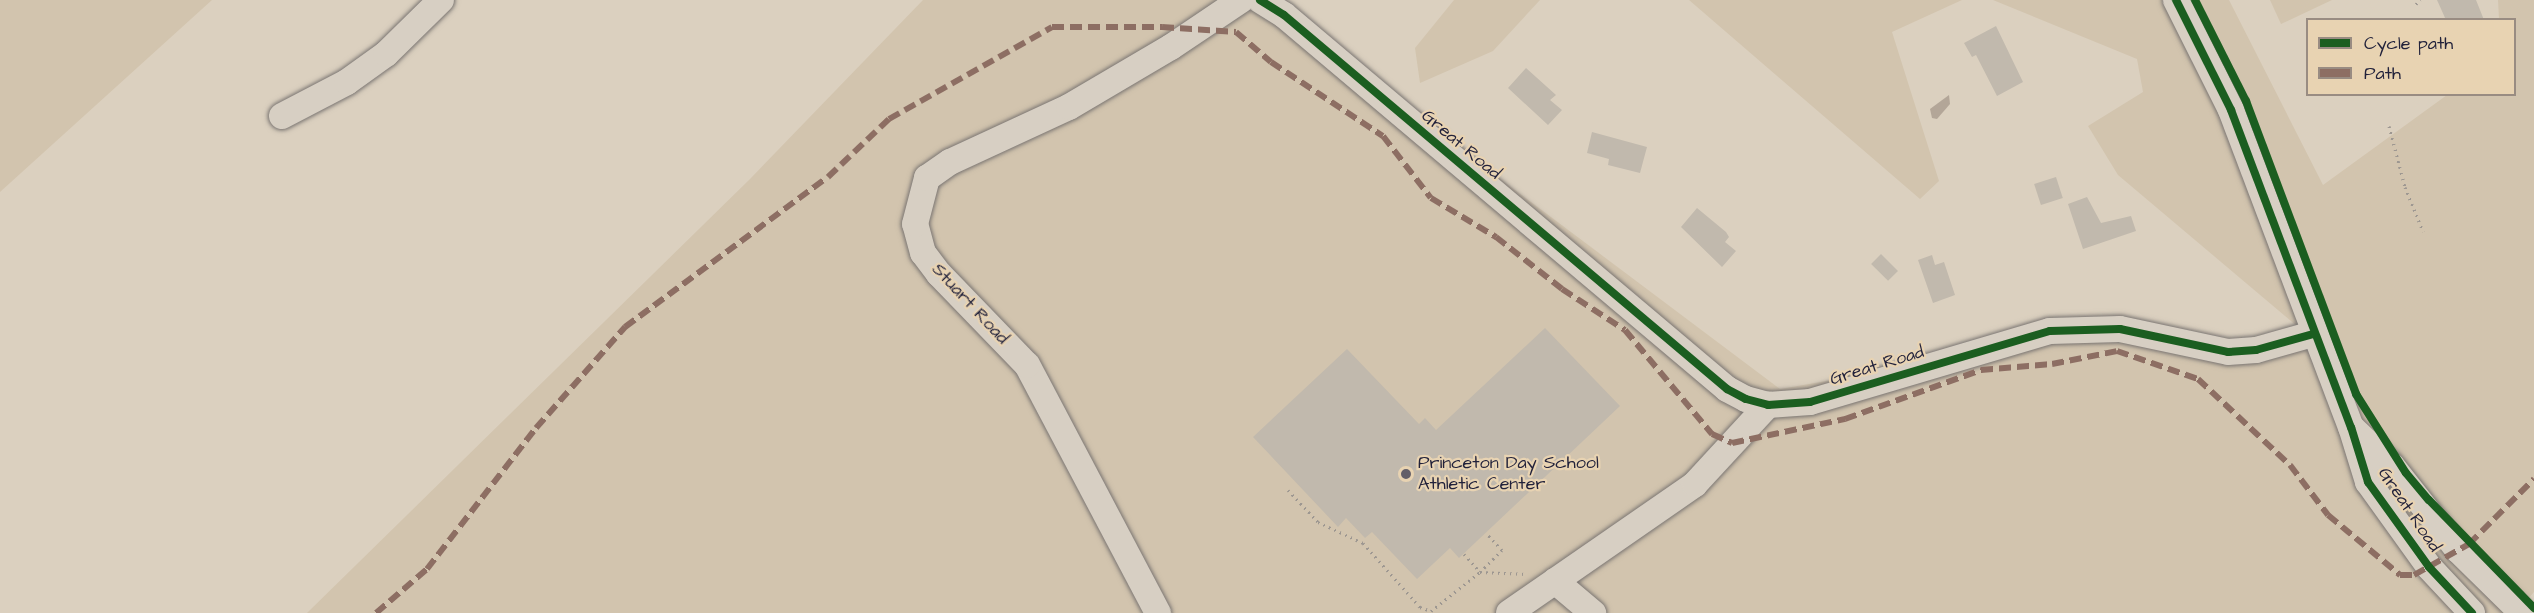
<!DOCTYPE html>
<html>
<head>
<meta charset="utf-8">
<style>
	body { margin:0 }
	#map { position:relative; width:2534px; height:613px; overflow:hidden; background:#dbd0bf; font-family:"Architects Daughter",sans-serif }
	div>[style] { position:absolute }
	.green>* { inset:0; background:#d2c4ae }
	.water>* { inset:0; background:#b3a698 }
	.building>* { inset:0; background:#c1b9ad; transform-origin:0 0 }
	.path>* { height:3px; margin-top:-1.5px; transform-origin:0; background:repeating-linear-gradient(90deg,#9d9791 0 1.5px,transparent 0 6px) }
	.roads { filter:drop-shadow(0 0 2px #7a7572) drop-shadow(0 0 2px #7a7572) }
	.minor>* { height:26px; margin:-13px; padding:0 13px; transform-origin:13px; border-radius:13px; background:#d7cfc3 }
	.quiet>* { height:6px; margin-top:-3px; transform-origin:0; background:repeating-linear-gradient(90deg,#8d6e63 0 12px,transparent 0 18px) }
	.cycleway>* { height:8px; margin:-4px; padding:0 4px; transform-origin:4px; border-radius:4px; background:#1b5e20 }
	.dots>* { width:16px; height:16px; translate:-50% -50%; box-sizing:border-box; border:3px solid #e8d3b2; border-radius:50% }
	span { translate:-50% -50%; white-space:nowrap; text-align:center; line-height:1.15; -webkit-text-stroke:4.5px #e8d3b2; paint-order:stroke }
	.street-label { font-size:18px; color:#22223b }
	.poi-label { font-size:18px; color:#22223b }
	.left { translate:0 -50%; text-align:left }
	.legend { position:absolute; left:2306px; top:18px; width:210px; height:78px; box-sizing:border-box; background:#e8d3b2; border:2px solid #998c82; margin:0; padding:8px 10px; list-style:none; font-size:18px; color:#22223b }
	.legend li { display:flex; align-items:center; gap:12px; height:30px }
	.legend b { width:30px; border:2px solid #998c82 }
</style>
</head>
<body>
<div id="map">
	<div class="green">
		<i style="clip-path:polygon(0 0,212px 0,0 192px)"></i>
		<i style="clip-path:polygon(923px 0,1262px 0,1780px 389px,2100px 334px,2317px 343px,2118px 175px,2088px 126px,2143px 92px,2137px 59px,1993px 0,2229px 0,2323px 185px,2447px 95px,2514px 94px,2514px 20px,2499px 19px,2498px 0,2534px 0,2534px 592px,2515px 613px,307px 613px,750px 179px)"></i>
		<i style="clip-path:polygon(1454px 0,1540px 0,1493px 51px,1420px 83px,1415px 48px)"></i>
		<i style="clip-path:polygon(1689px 0,1962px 0,1892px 32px,1939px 181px,1920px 199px)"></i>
		<i style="clip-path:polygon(2270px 0,2332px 0,2281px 24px)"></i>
	</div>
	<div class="water">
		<i style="clip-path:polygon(1949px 95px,1950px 104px,1937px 119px,1932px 118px,1930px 109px)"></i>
	</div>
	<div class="building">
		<i style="clip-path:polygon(2437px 0,2476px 0,2484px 20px,2446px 20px)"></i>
		<i style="clip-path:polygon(1996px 26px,2023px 82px,1997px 96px,1976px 55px,1972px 57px,1964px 43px)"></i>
		<i style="clip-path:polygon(1526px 68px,1556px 95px,1550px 100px,1562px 110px,1548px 125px,1508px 88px)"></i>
		<i style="clip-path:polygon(1592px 132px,1647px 147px,1640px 173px,1608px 165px,1609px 159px,1587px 153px)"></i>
		<i style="left:2056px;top:177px;width:22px;height:23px;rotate:72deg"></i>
		<i style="clip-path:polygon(2087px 197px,2101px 223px,2131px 216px,2136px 231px,2083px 249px,2068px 204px)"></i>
		<i style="clip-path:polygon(1697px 208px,1726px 232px,1729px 237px,1725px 242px,1736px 251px,1722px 267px,1681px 227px)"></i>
		<i style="left:1881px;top:254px;width:24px;height:14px;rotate:45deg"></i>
		<i style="clip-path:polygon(1932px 255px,1935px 265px,1944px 262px,1955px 295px,1933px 303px,1918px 260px)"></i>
		<i style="clip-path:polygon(1545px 328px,1620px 406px,1459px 558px,1450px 548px,1417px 579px,1372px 532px,1365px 538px,1346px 518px,1338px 527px,1253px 437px,1347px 349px,1419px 424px,1425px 418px,1436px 430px)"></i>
	</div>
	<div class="path">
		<i style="left:2416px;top:4px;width:6px;rotate:-45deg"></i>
		<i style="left:2389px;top:126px;width:63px;rotate:75.3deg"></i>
		<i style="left:2405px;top:187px;width:48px;rotate:67.8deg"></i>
		<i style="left:1288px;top:490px;width:44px;rotate:46.8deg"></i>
		<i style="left:1318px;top:522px;width:50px;rotate:25deg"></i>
		<i style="left:1363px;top:543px;width:86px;rotate:48.3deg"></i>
		<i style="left:1420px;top:607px;width:12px;rotate:20deg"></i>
		<i style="left:1431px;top:611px;width:63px;rotate:-38.5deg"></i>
		<i style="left:1480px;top:572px;width:48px;rotate:2.4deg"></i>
		<i style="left:1464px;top:554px;width:24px;rotate:48deg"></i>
		<i style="left:1480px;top:572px;width:31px;rotate:-45deg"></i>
		<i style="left:1502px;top:550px;width:23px;rotate:-133deg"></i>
	</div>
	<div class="roads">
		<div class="minor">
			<i style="left:1260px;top:0;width:28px;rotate:32deg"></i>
			<i style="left:1284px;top:15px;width:580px;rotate:40.17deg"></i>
			<i style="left:1727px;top:389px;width:21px;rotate:28deg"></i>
			<i style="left:1746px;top:399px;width:23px;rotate:15deg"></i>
			<i style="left:1768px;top:405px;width:42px;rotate:-4.1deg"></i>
			<i style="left:1810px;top:402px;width:250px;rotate:-16.5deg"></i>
			<i style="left:2050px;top:331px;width:70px;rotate:-1.6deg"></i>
			<i style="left:2120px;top:329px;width:110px;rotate:12deg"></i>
			<i style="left:2228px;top:352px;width:28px;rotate:-4deg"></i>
			<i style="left:2256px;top:350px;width:59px;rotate:-15.7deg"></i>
			<i style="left:2176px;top:0;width:123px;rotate:63.4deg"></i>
			<i style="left:2231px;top:110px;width:339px;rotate:69.3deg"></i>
			<i style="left:2351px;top:427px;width:58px;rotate:72.8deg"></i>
			<i style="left:2368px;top:482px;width:105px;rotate:54.3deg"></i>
			<i style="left:2429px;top:567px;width:63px;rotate:46.9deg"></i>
			<i style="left:282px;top:116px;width:73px;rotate:-27.6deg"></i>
			<i style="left:347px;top:82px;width:48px;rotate:-35.7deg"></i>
			<i style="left:386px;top:54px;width:77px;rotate:-44.5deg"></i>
			<i style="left:2352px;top:428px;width:55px;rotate:43.5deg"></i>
			<i style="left:2392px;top:466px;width:107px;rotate:51.8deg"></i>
			<i style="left:2458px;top:550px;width:90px;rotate:44.5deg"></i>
			<i style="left:1555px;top:581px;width:50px;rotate:40.1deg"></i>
			<i style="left:1158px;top:613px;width:280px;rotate:-117.8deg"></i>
			<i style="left:1027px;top:365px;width:127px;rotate:-134deg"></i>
			<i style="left:939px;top:274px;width:26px;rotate:-127deg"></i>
			<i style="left:923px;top:253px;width:30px;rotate:-105deg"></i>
			<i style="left:915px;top:224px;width:48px;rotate:-75.4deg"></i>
			<i style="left:927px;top:178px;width:28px;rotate:-35deg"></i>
			<i style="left:950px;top:162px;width:131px;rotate:-24.8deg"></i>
			<i style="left:1069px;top:107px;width:118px;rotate:-30.5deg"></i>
			<i style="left:1171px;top:47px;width:84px;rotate:-33.9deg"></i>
			<i style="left:1509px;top:613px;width:226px;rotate:-34.7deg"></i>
			<i style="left:1695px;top:484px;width:108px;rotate:-47.3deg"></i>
		</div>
	</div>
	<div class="quiet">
		<i style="left:376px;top:613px;width:67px;rotate:-40.8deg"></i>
		<i style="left:427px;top:569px;width:178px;rotate:-52.3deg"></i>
		<i style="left:536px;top:428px;width:135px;rotate:-48.6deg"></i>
		<i style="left:625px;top:327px;width:252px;rotate:-36.5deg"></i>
		<i style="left:828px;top:177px;width:84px;rotate:-43.6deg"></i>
		<i style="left:889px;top:119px;width:187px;rotate:-29.4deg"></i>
		<i style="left:1052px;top:27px;width:110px"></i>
		<i style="left:1162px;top:27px;width:74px;rotate:3.9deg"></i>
		<i style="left:1236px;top:32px;width:46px;rotate:40.6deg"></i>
		<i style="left:1271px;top:62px;width:134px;rotate:33.5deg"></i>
		<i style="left:1383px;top:136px;width:78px;rotate:52.3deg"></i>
		<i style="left:1431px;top:198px;width:76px;rotate:31deg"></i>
		<i style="left:1496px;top:237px;width:84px;rotate:38.2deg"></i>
		<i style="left:1562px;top:289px;width:75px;rotate:33.1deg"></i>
		<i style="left:1625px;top:330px;width:136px;rotate:50.1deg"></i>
		<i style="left:1712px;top:434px;width:22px;rotate:24deg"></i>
		<i style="left:1732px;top:443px;width:116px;rotate:-12deg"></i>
		<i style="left:1845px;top:419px;width:145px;rotate:-19.8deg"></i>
		<i style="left:1981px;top:370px;width:71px;rotate:-4.8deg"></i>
		<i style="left:2052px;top:364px;width:66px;rotate:-11.3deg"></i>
		<i style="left:2117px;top:351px;width:86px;rotate:19.1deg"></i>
		<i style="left:2198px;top:379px;width:126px;rotate:43.1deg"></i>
		<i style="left:2290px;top:465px;width:63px;rotate:52.8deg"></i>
		<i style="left:2328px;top:515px;width:94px;rotate:39.8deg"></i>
		<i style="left:2400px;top:575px;width:14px"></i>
		<i style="left:2414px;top:575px;width:63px;rotate:-29.4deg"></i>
		<i style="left:2469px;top:544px;width:92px;rotate:-45deg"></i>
	</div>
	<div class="cycleway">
		<i style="left:1260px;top:0;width:28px;rotate:32deg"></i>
		<i style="left:1284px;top:15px;width:580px;rotate:40.17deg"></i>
		<i style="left:1727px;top:389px;width:21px;rotate:28deg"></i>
		<i style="left:1746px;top:399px;width:23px;rotate:15deg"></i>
		<i style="left:1768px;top:405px;width:42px;rotate:-4.1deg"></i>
		<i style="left:1810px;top:402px;width:250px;rotate:-16.5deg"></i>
		<i style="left:2050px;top:331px;width:70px;rotate:-1.6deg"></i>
		<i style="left:2120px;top:329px;width:110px;rotate:12deg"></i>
		<i style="left:2228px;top:352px;width:28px;rotate:-4deg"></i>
		<i style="left:2256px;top:350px;width:59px;rotate:-15.7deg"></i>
		<i style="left:2176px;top:0;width:123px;rotate:63.4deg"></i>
		<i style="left:2231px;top:110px;width:339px;rotate:69.3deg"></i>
		<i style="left:2351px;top:427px;width:58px;rotate:72.8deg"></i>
		<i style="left:2368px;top:482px;width:105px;rotate:54.3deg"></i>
		<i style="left:2429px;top:567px;width:63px;rotate:46.9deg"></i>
		<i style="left:2195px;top:0;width:113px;rotate:63.2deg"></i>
		<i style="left:2246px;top:101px;width:313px;rotate:69.4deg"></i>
		<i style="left:2356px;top:394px;width:93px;rotate:57.7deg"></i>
		<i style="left:2406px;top:473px;width:35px;rotate:50deg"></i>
		<i style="left:2429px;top:500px;width:151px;rotate:45.8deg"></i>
	</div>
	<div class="dots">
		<i style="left:1406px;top:474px;background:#635f69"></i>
	</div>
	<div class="street-label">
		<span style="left:1461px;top:145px;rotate:40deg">Great Road</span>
		<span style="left:970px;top:304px;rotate:47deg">Stuart Road</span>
		<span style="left:1877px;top:366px;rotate:-17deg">Great Road</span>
		<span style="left:2409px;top:510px;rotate:56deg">Great Road</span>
	</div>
	<div class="poi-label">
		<span class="left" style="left:1418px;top:474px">Princeton Day School<br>Athletic Center</span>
	</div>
	<ul class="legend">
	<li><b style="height:8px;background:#1b5e20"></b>Cycle path</li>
	<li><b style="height:8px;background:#8d6e63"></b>Path</li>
	</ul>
</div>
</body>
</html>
